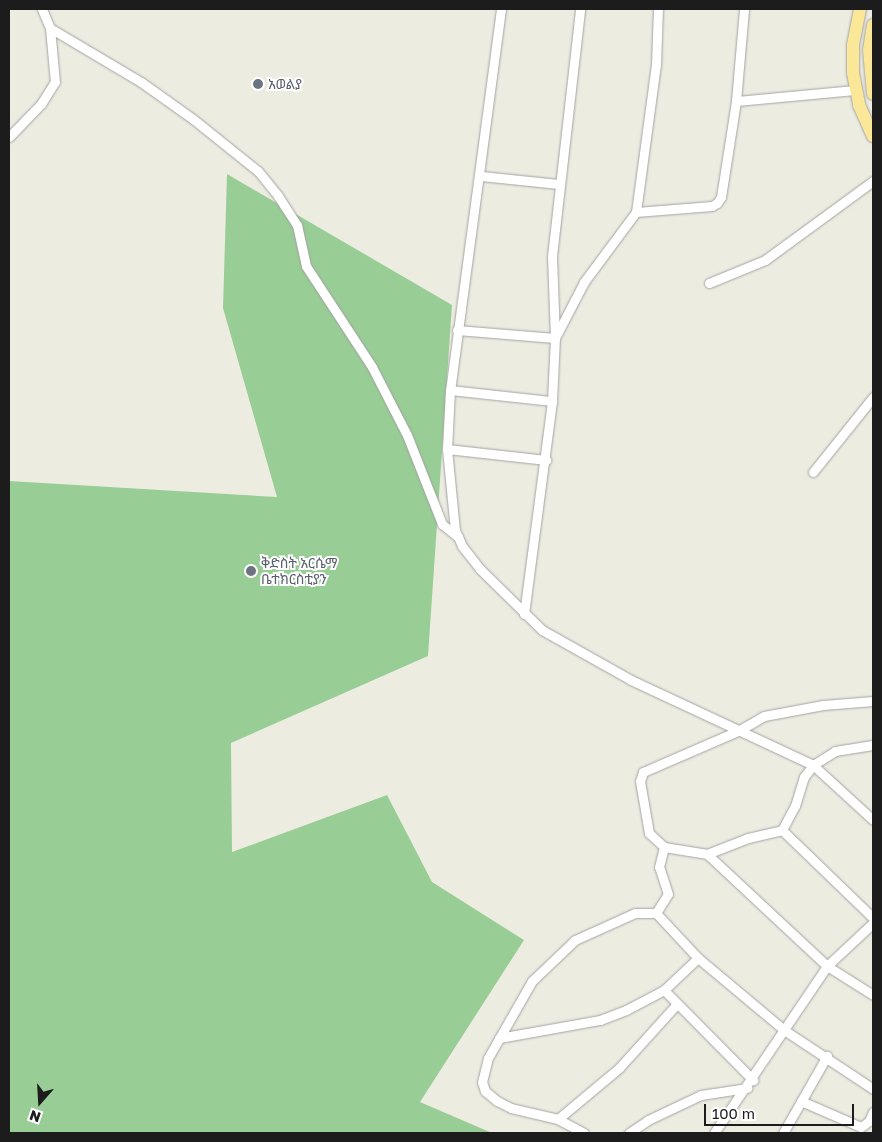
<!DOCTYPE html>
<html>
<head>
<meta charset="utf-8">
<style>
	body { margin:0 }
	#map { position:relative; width:882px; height:1142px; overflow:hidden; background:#edece1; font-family:"Golos Text","Noto Sans Ethiopic",sans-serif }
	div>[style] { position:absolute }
	.forest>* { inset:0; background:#99cd96 }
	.roads { filter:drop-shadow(0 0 1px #a3a3a3) drop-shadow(0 0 1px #a3a3a3) }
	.minor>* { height:9px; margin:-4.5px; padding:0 4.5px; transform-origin:4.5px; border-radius:4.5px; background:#fff }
	.primary>* { height:12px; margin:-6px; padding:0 6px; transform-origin:6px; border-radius:6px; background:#fbe798 }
	.dots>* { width:14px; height:14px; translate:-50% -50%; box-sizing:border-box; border:2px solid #fff; border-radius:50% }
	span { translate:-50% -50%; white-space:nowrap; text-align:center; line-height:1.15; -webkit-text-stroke:4px #fff; paint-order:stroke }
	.worship-label { font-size:14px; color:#5b616d }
	.left { translate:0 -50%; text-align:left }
	.frame { position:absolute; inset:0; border:10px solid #1c1c1c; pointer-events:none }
	.north { position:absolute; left:15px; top:1077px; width:50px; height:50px; -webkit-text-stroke:4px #fff; paint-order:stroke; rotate:199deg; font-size:14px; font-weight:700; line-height:20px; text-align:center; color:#1c1c1c }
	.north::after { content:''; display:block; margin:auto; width:18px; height:22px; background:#1c1c1c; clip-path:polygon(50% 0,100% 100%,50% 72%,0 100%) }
	.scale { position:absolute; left:704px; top:1104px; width:150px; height:22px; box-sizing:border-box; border:2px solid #1c1c1c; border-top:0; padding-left:6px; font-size:15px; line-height:18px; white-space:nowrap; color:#1c1c1c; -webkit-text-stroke:4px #fff; paint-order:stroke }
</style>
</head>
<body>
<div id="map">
	<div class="forest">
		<i style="clip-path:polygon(227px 174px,452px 305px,428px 656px,231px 743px,232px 852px,387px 795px,432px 882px,524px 940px,420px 1102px,492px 1133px,9px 1133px,9px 481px,277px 497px,223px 308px)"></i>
	</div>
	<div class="roads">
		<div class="minor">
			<i style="left:501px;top:9px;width:384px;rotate:97.6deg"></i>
			<i style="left:450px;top:390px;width:59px;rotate:92.9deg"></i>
			<i style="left:447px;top:449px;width:81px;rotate:84.4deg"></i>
			<i style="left:455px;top:530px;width:17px;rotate:66deg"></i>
			<i style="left:462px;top:546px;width:29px;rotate:52deg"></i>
			<i style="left:480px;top:569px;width:87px;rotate:44.5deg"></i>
			<i style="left:542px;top:630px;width:102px;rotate:29.3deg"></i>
			<i style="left:631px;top:680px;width:201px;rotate:25deg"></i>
			<i style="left:813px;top:765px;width:81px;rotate:42.5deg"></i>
			<i style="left:50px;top:28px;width:106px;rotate:30.7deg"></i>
			<i style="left:141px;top:82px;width:64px;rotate:35.4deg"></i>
			<i style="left:193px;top:119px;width:83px;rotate:38.7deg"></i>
			<i style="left:258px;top:171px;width:32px;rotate:51deg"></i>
			<i style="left:278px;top:196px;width:35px;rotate:57deg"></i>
			<i style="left:297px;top:225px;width:42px;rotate:77.6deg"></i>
			<i style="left:306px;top:266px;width:121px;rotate:56.8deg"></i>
			<i style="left:372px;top:367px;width:76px;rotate:62.8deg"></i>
			<i style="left:407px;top:435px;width:96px;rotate:68.5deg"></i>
			<i style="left:442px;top:524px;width:21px;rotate:39deg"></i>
			<i style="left:736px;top:101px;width:120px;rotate:-5.3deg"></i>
			<i style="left:9px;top:137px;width:46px;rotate:-45.9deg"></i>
			<i style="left:41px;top:104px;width:26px;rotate:-58deg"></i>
			<i style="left:55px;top:82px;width:54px;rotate:-95.3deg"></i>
			<i style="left:50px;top:28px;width:21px;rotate:-113deg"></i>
			<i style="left:481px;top:176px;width:78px;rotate:5.9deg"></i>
			<i style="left:636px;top:212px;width:148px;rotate:-82.3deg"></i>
			<i style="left:656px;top:65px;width:56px;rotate:-88deg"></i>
			<i style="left:709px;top:283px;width:61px;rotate:-22.3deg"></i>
			<i style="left:765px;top:260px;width:134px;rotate:-36.2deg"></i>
			<i style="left:457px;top:330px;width:98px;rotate:4.7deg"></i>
			<i style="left:555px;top:338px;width:63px;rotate:-62.6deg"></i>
			<i style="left:584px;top:282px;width:87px;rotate:-53.4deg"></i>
			<i style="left:636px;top:212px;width:76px;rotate:-4.5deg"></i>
			<i style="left:712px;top:206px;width:6px;rotate:-31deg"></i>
			<i style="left:717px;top:203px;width:7px;rotate:-56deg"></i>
			<i style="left:721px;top:197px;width:97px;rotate:-81.1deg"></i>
			<i style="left:736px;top:101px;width:92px;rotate:-85deg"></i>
			<i style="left:450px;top:390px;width:103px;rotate:6.2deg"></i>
			<i style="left:447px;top:449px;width:100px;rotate:6.3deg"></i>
			<i style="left:813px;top:472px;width:96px;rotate:-51.3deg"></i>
			<i style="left:524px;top:614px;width:215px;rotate:-82.5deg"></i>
			<i style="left:552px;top:401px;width:63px;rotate:-87.3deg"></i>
			<i style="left:555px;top:338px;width:82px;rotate:-92.1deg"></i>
			<i style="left:552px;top:256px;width:249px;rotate:-83.5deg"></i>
			<i style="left:873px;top:701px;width:50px;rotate:175.4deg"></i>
			<i style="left:823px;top:705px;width:60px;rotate:169.4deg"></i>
			<i style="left:764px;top:716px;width:28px;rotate:150deg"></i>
			<i style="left:740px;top:730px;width:106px;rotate:156.6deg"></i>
			<i style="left:643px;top:772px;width:9px;rotate:108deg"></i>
			<i style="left:640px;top:781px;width:53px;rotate:80.2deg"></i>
			<i style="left:649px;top:833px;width:21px;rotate:43deg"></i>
			<i style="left:664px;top:847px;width:44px;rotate:9.2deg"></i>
			<i style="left:707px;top:854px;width:44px;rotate:-21.3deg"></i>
			<i style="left:748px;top:838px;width:35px;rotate:-13deg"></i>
			<i style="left:782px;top:830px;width:127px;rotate:44deg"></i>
			<i style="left:782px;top:830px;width:27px;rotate:-62deg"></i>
			<i style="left:795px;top:806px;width:30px;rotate:-73deg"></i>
			<i style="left:804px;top:777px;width:15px;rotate:-53deg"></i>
			<i style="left:813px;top:765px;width:26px;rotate:-32deg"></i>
			<i style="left:835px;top:751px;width:38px;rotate:-9deg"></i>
			<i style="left:707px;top:854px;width:164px;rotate:43deg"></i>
			<i style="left:827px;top:966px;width:54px;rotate:32.2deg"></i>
			<i style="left:656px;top:913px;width:22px;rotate:-58deg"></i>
			<i style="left:668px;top:894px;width:28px;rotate:-108deg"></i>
			<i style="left:659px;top:867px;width:21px;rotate:-76deg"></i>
			<i style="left:664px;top:990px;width:127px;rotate:45.3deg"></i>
			<i style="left:499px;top:1038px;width:103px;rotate:-10.1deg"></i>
			<i style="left:600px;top:1020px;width:28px;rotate:-21deg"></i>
			<i style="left:626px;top:1010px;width:43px;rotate:-27.8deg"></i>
			<i style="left:664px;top:990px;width:47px;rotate:-43.3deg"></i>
			<i style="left:801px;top:1101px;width:65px;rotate:23.4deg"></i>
			<i style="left:861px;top:1127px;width:10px;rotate:-37deg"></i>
			<i style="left:869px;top:1121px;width:10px;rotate:-66deg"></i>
			<i style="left:558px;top:1119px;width:48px;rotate:-166.8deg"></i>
			<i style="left:511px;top:1108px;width:16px;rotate:-153deg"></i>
			<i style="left:497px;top:1101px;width:16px;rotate:-140deg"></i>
			<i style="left:485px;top:1091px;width:9px;rotate:-108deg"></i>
			<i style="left:482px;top:1082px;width:25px;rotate:-76deg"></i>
			<i style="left:488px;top:1058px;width:89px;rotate:-60.3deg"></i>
			<i style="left:532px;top:981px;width:59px;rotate:-43.6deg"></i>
			<i style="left:575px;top:940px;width:66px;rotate:-24.2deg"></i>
			<i style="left:635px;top:913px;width:21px"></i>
			<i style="left:656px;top:913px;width:62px;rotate:47deg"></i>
			<i style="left:698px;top:958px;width:112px;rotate:39.9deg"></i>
			<i style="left:784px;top:1030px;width:107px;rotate:33.5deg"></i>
			<i style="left:584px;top:1133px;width:30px;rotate:-152deg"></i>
			<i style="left:558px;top:1119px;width:80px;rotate:-39.9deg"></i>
			<i style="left:619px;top:1068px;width:85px;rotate:-47.9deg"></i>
			<i style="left:629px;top:1133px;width:23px;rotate:-34deg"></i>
			<i style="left:648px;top:1120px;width:59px;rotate:-25.3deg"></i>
			<i style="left:701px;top:1095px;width:47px;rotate:-8.7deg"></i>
			<i style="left:714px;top:1133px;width:202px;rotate:-55.9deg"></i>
			<i style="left:827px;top:966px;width:63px;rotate:-43.1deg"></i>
			<i style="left:783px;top:1133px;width:89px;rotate:-60.3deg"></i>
		</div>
		<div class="primary">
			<i style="left:860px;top:9px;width:37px;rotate:101deg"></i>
			<i style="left:853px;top:45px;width:28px;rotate:90deg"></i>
			<i style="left:853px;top:73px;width:33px;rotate:79deg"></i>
			<i style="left:859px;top:105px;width:34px;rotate:66deg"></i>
			<i style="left:873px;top:25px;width:25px;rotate:99deg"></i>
			<i style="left:869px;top:50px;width:44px;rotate:84.8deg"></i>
		</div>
	</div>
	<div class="dots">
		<i style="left:258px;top:84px;background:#6b7280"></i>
		<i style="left:251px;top:571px;background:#6b7280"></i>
	</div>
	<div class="worship-label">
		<span class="left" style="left:268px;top:84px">አወልያ</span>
		<span class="left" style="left:261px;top:571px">ቅድስት አርሴማ<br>ቤተክርስቲያን</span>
	</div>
	<div class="frame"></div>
	<div class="north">N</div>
	<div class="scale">100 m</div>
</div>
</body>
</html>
